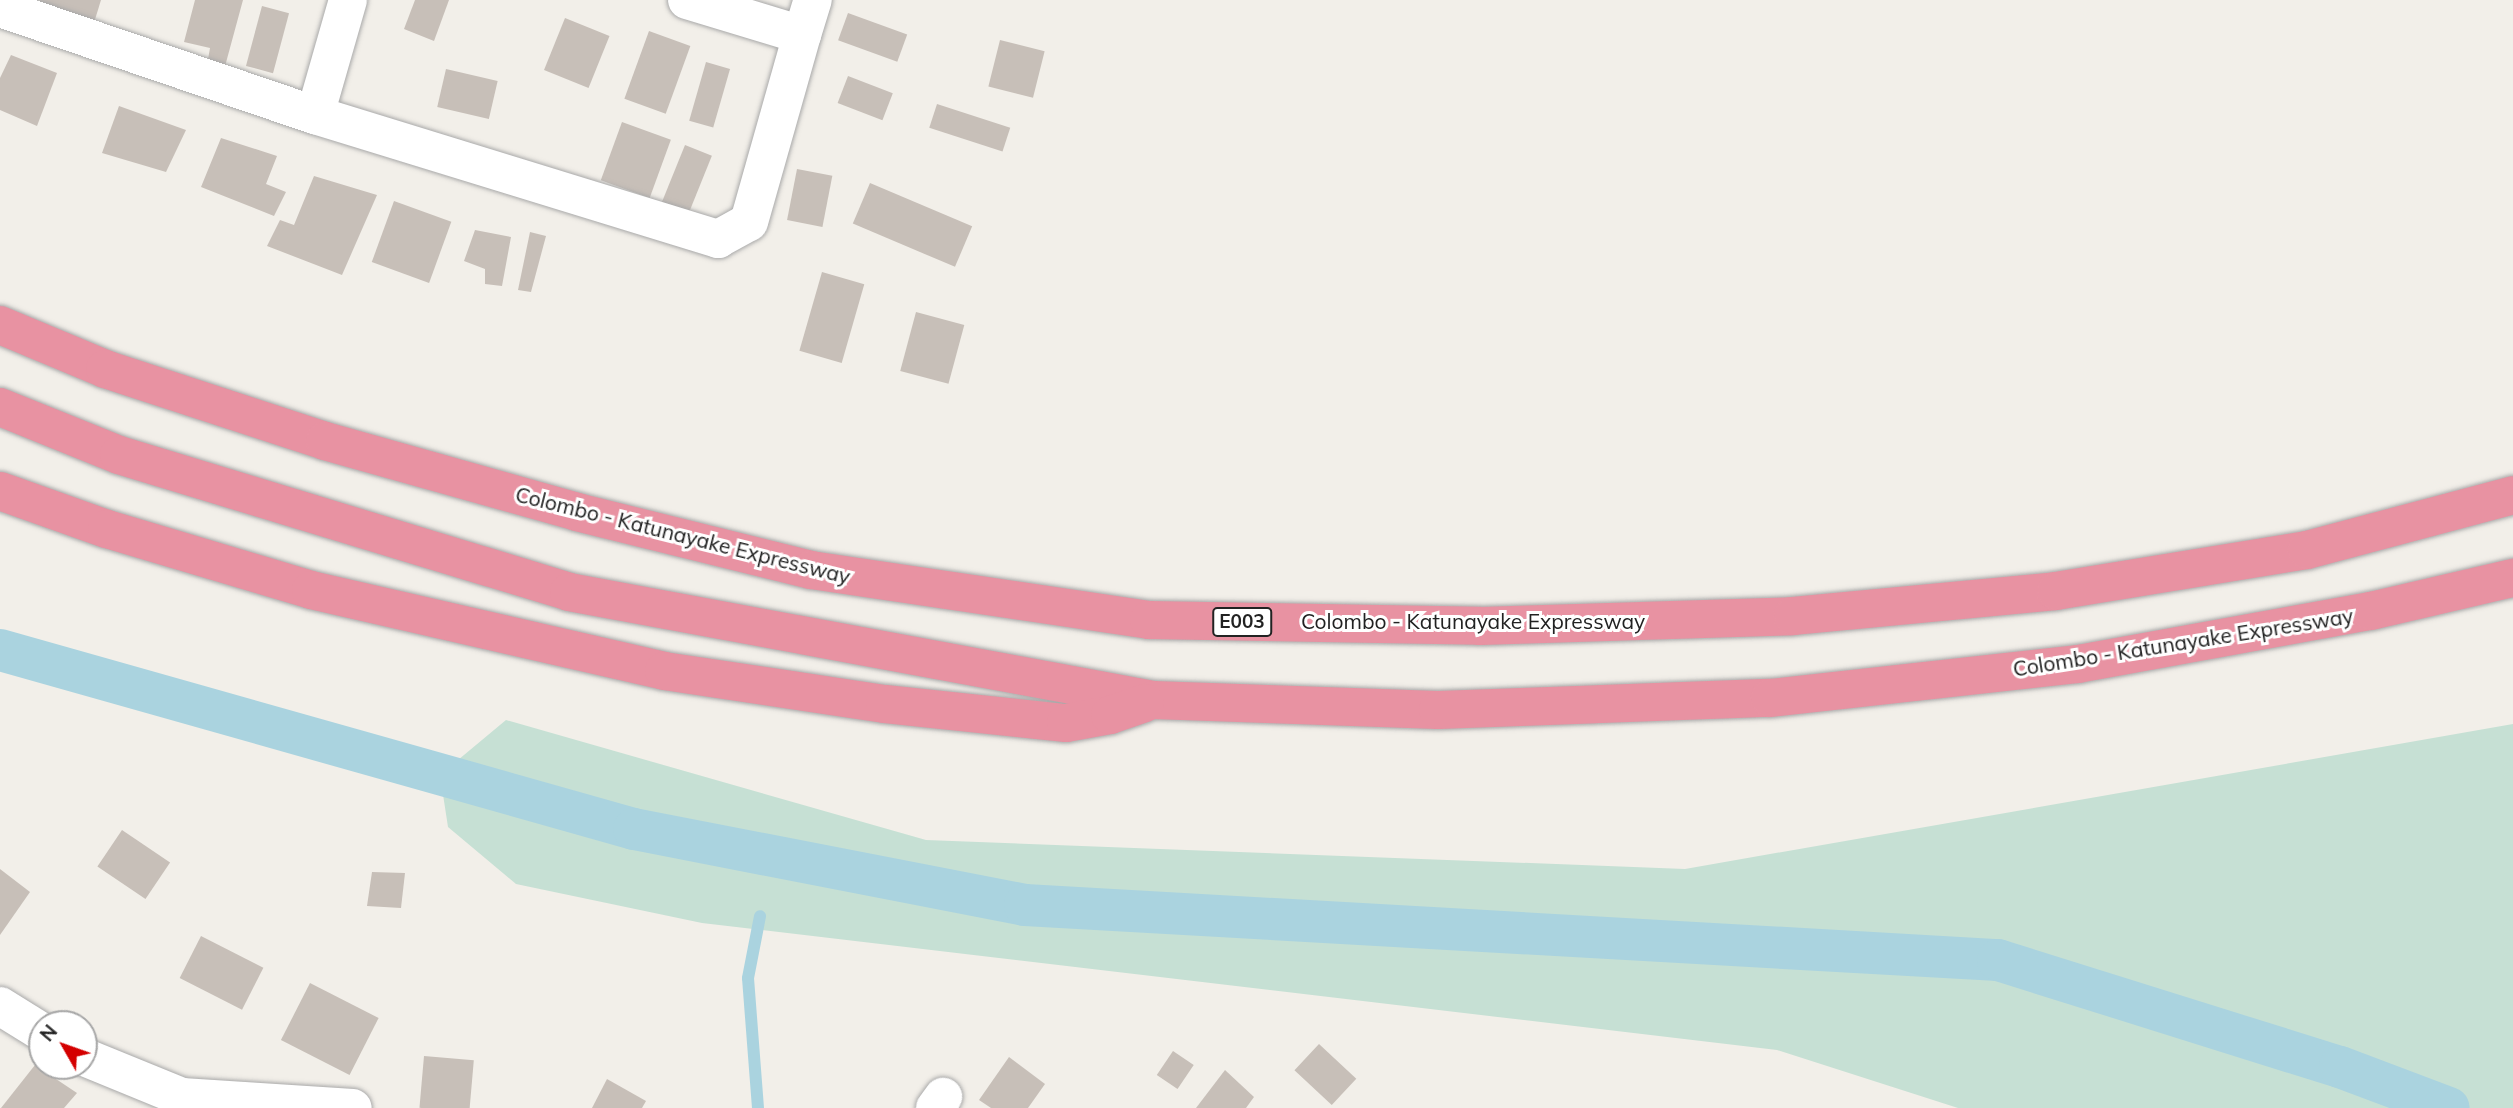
<!DOCTYPE html>
<html>
<head>
<meta charset="utf-8">
<style>
	body { margin:0 }
	#map { position:relative; width:2513px; height:1108px; overflow:hidden; background:#f2efe9; font-family:Mulish,sans-serif }
	div>[style] { position:absolute }
	.wetland>* { inset:0; background:#c6e0d4 }
	.stream>* { height:12px; margin:-6px; padding:0 6px; transform-origin:6px; border-radius:6px; background:#aad3df }
	.canal>* { height:42px; margin:-21px; padding:0 21px; transform-origin:21px; border-radius:21px; background:#aad3df }
	.building>* { inset:0; background:#c7bfb8; transform-origin:0 0 }
	.roads { filter:drop-shadow(0 0 2px #a9a9a9) drop-shadow(0 0 2px #a9a9a9) }
	.minor>* { height:38px; margin:-19px; padding:0 19px; transform-origin:19px; border-radius:19px; background:#fff }
	.highway>* { height:38px; margin:-19px; padding:0 19px; transform-origin:19px; border-radius:19px; background:#e892a2 }
	span { translate:-50% -50%; white-space:nowrap; text-align:center; line-height:1.15; -webkit-text-stroke:6px #fff; paint-order:stroke }
	.shield-label span { padding:2px 5px; background:#fff; border:2px solid; border-radius:5px; -webkit-text-stroke-width:0 }
	.shield-label { font-size:19px; color:#222; font-weight:700 }
	.street-label { font-size:21px; color:#222 }
	.north { position:absolute; left:28px; top:1010px; width:70px; height:70px; box-sizing:border-box; background:#fff; border:2px solid #a7a7a7; border-radius:50%; rotate:310deg; font-size:19px; font-weight:700; line-height:28px; text-align:center; color:#222 }
	.north::after { content:''; display:block; margin:auto; width:24px; height:32px; background:#d40000; clip-path:polygon(50% 0,100% 100%,50% 72%,0 100%) }
</style>
</head>
<body>
<div id="map">
	<div class="wetland">
		<i style="clip-path:polygon(506px 720px,926px 840px,1685px 869px,2513px 724px,2513px 1108px,1958px 1108px,1777px 1050px,702px 923px,516px 884px,448px 827px,440px 775px)"></i>
	</div>
	<div class="stream">
		<i style="left:758px;top:1108px;width:130px;rotate:-94.4deg"></i>
		<i style="left:748px;top:978px;width:63px;rotate:-79deg"></i>
	</div>
	<div class="canal">
		<i style="left:0;top:650px;width:659px;rotate:15.77deg"></i>
		<i style="left:634px;top:829px;width:398px;rotate:11deg"></i>
		<i style="left:1025px;top:905px;width:975px;rotate:3.24deg"></i>
		<i style="left:1998px;top:960px;width:358px;rotate:17.4deg"></i>
		<i style="left:2340px;top:1067px;width:116px;rotate:20.6deg"></i>
	</div>
	<div class="building">
		<i style="clip-path:polygon(40px 0,101px 0,93px 26px,37px 8px)"></i>
		<i style="clip-path:polygon(195px 0,243px 0,224px 70px,207px 65px,210px 48px,184px 42px)"></i>
		<i style="clip-path:polygon(415px 0,449px 0,434px 41px,404px 29px)"></i>
		<i style="left:262px;top:6px;width:28px;height:62px;rotate:15deg"></i>
		<i style="left:848px;top:13px;width:63px;height:29px;rotate:20deg"></i>
		<i style="left:565px;top:18px;width:48px;height:56px;rotate:22deg"></i>
		<i style="left:649px;top:31px;width:44px;height:72px;rotate:20deg"></i>
		<i style="left:1000px;top:40px;width:46px;height:48px;rotate:14deg"></i>
		<i style="clip-path:polygon(11px 55px,57px 73px,37px 126px,0 110px,0 78px)"></i>
		<i style="left:706px;top:62px;width:25px;height:61px;rotate:16deg"></i>
		<i style="left:446px;top:69px;width:53px;height:39px;rotate:13deg"></i>
		<i style="left:848px;top:76px;width:48px;height:29px;rotate:21deg"></i>
		<i style="left:937px;top:104px;width:77px;height:25px;rotate:18deg"></i>
		<i style="clip-path:polygon(119px 106px,186px 130px,166px 172px,102px 153px)"></i>
		<i style="left:622px;top:122px;width:52px;height:62px;rotate:20deg"></i>
		<i style="clip-path:polygon(221px 138px,277px 156px,266px 184px,286px 192px,274px 216px,201px 187px)"></i>
		<i style="left:685px;top:145px;width:29px;height:64px;rotate:22deg"></i>
		<i style="left:797px;top:169px;width:36px;height:52px;rotate:11deg"></i>
		<i style="clip-path:polygon(314px 176px,377px 195px,342px 275px,267px 246px,280px 220px,294px 225px)"></i>
		<i style="left:870px;top:183px;width:111px;height:44px;rotate:23deg"></i>
		<i style="left:394px;top:201px;width:61px;height:65px;rotate:20deg"></i>
		<i style="clip-path:polygon(475px 230px,511px 237px,502px 286px,485px 284px,485px 269px,464px 261px)"></i>
		<i style="clip-path:polygon(530px 232px,546px 236px,531px 292px,518px 290px)"></i>
		<i style="left:822px;top:272px;width:44px;height:82px;rotate:16deg"></i>
		<i style="left:916px;top:312px;width:50px;height:61px;rotate:15deg"></i>
		<i style="left:122px;top:830px;width:58px;height:44px;rotate:34deg"></i>
		<i style="clip-path:polygon(0 869px,30px 892px,0 935px)"></i>
		<i style="clip-path:polygon(372px 872px,405px 873px,401px 908px,367px 906px)"></i>
		<i style="left:201px;top:936px;width:70px;height:47px;rotate:27deg"></i>
		<i style="left:310px;top:983px;width:77px;height:64px;rotate:27deg"></i>
		<i style="left:1319px;top:1044px;width:51px;height:36px;rotate:43deg"></i>
		<i style="left:1173px;top:1051px;width:25px;height:29px;rotate:34deg"></i>
		<i style="left:424px;top:1056px;width:50px;height:52px;rotate:5deg"></i>
		<i style="clip-path:polygon(1009px 1057px,1045px 1084px,1028px 1108px,991px 1108px,979px 1100px)"></i>
		<i style="clip-path:polygon(35px 1065px,77px 1093px,64px 1108px,1px 1108px)"></i>
		<i style="clip-path:polygon(1225px 1070px,1254px 1097px,1246px 1108px,1196px 1108px)"></i>
		<i style="clip-path:polygon(607px 1079px,646px 1101px,642px 1108px,592px 1108px)"></i>
	</div>
	<div class="roads">
		<div class="minor">
			<i style="left:687px;top:0;width:120px;rotate:16.9deg"></i>
			<i style="left:802px;top:35px;width:37px;rotate:-73deg"></i>
			<i style="left:0;top:8px;width:333px;rotate:18.8deg"></i>
			<i style="left:315px;top:115px;width:422px;rotate:17.1deg"></i>
			<i style="left:718px;top:239px;width:35px;rotate:-29deg"></i>
			<i style="left:749px;top:222px;width:194px;rotate:-74.2deg"></i>
			<i style="left:315px;top:115px;width:120px;rotate:-74deg"></i>
			<i style="left:0;top:1006px;width:49px;rotate:31.8deg"></i>
			<i style="left:84px;top:1057px;width:106px;rotate:22.2deg"></i>
			<i style="left:182px;top:1097px;width:171px;rotate:3.7deg"></i>
			<i style="left:935px;top:1108px;width:14px;rotate:-54deg"></i>
		</div>
		<div class="highway">
			<i style="left:0;top:325px;width:114px;rotate:22.7deg"></i>
			<i style="left:105px;top:369px;width:231px;rotate:18.1deg"></i>
			<i style="left:325px;top:441px;width:262px;rotate:15.7deg"></i>
			<i style="left:577px;top:512px;width:241px;rotate:13.9deg"></i>
			<i style="left:811px;top:570px;width:342px;rotate:8.4deg"></i>
			<i style="left:1149px;top:620px;width:331px;rotate:1deg"></i>
			<i style="left:1480px;top:626px;width:313px;rotate:-1.8deg"></i>
			<i style="left:1793px;top:616px;width:264px;rotate:-5.4deg"></i>
			<i style="left:2056px;top:591px;width:254px;rotate:-9.3deg"></i>
			<i style="left:2307px;top:550px;width:213px;rotate:-14.9deg"></i>
			<i style="left:0;top:407px;width:128px;rotate:22deg"></i>
			<i style="left:119px;top:455px;width:470px;rotate:16.9deg"></i>
			<i style="left:569px;top:592px;width:594px;rotate:10.48deg"></i>
			<i style="left:1153px;top:700px;width:285px;rotate:2deg"></i>
			<i style="left:1438px;top:710px;width:332px;rotate:-2.1deg"></i>
			<i style="left:1770px;top:698px;width:310px;rotate:-6.3deg"></i>
			<i style="left:2078px;top:664px;width:298px;rotate:-10.3deg"></i>
			<i style="left:2371px;top:611px;width:146px;rotate:-13.1deg"></i>
			<i style="left:0;top:491px;width:114px;rotate:19.6deg"></i>
			<i style="left:107px;top:529px;width:213px;rotate:16.6deg"></i>
			<i style="left:311px;top:590px;width:362px;rotate:12.9deg"></i>
			<i style="left:664px;top:671px;width:223px;rotate:8.5deg"></i>
			<i style="left:885px;top:704px;width:182px;rotate:6deg"></i>
			<i style="left:1066px;top:723px;width:45px;rotate:-10.3deg"></i>
			<i style="left:1110px;top:715px;width:37px;rotate:-19deg"></i>
		</div>
	</div>
	<div class="shield-label">
		<span style="left:1242px;top:622px">E003</span>
	</div>
	<div class="street-label">
		<span style="left:683px;top:535px;rotate:14deg">Colombo - Katunayake Expressway</span>
		<span style="left:1473px;top:621px">Colombo - Katunayake Expressway</span>
		<span style="left:2183px;top:642px;rotate:-9deg">Colombo - Katunayake Expressway</span>
	</div>
	<div class="north">N</div>
</div>
</body>
</html>
